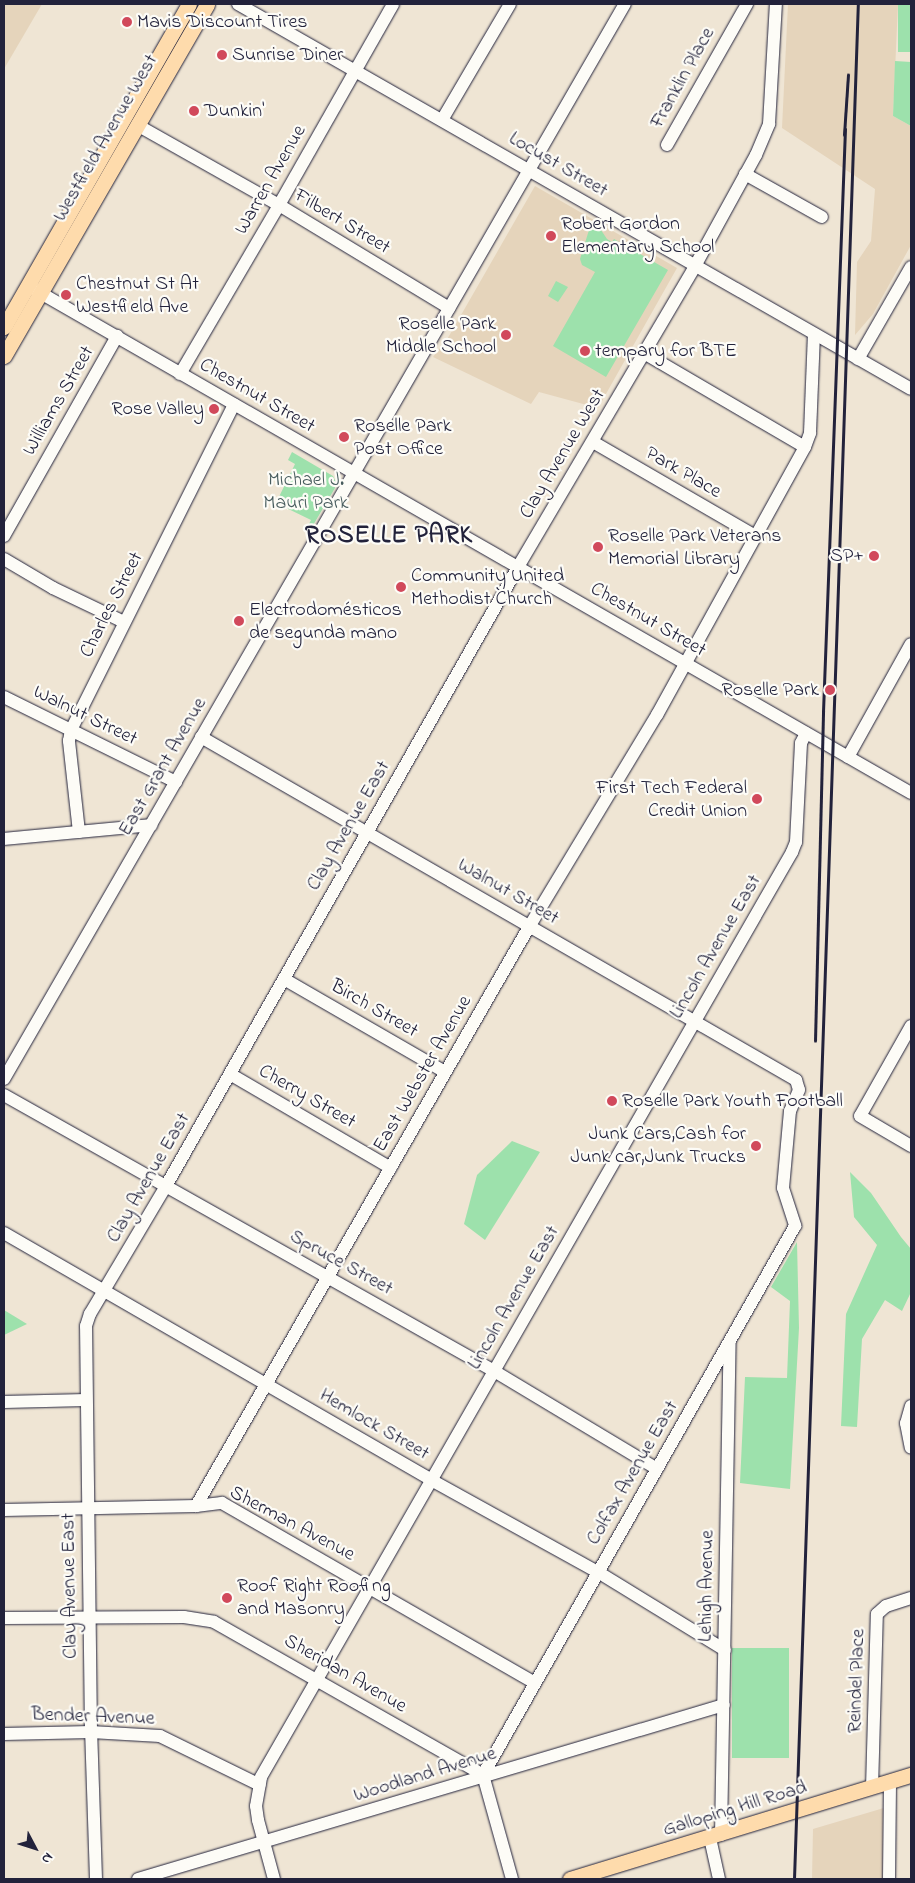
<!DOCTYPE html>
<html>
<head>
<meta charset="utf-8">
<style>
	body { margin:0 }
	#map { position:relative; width:915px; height:1883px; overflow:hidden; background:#efe5d4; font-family:"Indie Flower",sans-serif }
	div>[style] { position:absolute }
	.built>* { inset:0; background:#e5d4bb }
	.green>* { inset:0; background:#9de1ac; transform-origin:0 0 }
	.roads { filter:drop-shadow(0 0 1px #22223b) drop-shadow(0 0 1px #22223b) }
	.minor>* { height:12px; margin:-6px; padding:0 6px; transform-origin:6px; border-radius:6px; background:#fdfcf7 }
	.major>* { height:15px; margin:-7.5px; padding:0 7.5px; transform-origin:7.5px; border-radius:7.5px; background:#fedbac }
	.rail>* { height:2.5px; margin:-1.25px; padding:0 1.25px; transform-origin:1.25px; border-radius:1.25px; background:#22223b }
	.dots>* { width:14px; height:14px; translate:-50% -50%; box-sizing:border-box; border:2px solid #fdfcf7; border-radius:50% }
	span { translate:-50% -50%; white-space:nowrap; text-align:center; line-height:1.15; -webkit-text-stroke:4.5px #fdfcf7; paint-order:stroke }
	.poi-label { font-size:20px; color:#22223b }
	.left { translate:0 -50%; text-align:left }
	.right { translate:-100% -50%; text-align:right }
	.street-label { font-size:20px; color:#22223b }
	.park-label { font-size:20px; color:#475b5d }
	.district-label { font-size:25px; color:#22223b; font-weight:700; letter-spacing:1px }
	.frame { position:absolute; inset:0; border:5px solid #22223b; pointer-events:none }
	.north { position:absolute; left:10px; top:1823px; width:50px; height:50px; -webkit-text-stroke:4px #fdfcf7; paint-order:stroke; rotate:130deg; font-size:14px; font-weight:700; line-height:20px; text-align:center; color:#22223b }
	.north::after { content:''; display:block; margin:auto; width:18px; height:22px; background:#22223b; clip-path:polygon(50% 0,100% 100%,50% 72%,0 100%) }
</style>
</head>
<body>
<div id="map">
	<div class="built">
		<i style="clip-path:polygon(4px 4px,42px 4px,4px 69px)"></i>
		<i style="clip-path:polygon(788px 4px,898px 4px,893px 116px,911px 126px,911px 245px,873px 314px,855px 335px,857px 262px,871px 241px,875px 189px,782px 128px)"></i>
		<i style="clip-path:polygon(535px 186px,677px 268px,598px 408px,539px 392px,531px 404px,433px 357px,449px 336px)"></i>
		<i style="clip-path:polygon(894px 1805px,891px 1879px,812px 1879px,813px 1829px)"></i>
	</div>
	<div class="green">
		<i style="left:898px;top:4px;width:13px;height:48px"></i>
		<i style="clip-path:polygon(895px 61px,911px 62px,911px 126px,893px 116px)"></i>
		<i style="clip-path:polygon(596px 227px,601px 230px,607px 239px,612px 242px,614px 239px,668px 270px,606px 377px,553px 346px,595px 272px,582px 265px,580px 259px,589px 230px)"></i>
		<i style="clip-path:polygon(556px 281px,568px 287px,558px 302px,548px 296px)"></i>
		<i style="clip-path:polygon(292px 452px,333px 476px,336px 482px,335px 488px,312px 527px,307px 528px,311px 520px,276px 503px,295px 464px,288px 460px)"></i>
		<i style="clip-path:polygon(512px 1141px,540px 1152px,485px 1240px,464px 1224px,477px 1175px)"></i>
		<i style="clip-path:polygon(850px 1172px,871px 1193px,901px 1237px,911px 1249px,911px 1292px,902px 1311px,885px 1300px,862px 1339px,857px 1427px,841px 1426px,846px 1314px,877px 1245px,854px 1217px)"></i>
		<i style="clip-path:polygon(797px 1242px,799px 1328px,790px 1489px,740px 1483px,745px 1377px,787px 1378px,790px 1301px,771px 1287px)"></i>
		<i style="clip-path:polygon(4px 1310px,27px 1324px,4px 1335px)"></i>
		<i style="left:732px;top:1648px;width:57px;height:110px"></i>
	</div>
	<div class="roads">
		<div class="minor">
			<i style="left:238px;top:4px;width:775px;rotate:29.77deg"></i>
			<i style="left:442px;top:120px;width:134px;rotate:-59.6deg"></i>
			<i style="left:137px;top:125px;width:163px;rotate:29.4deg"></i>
			<i style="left:279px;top:205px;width:199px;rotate:31.2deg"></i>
			<i style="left:667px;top:145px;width:162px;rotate:-60.4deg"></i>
			<i style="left:745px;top:174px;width:88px;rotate:29.2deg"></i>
			<i style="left:32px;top:288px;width:1014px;rotate:29.88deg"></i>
			<i style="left:644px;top:353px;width:186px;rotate:30.3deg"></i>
			<i style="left:858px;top:359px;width:106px;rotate:-60.1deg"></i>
			<i style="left:180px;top:374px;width:196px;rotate:-59.6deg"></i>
			<i style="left:279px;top:205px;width:231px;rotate:-60.4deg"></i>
			<i style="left:593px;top:442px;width:187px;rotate:30.1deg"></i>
			<i style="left:4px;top:536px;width:230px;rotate:-60.5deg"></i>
			<i style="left:4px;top:559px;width:57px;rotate:30.6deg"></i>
			<i style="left:53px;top:588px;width:79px;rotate:25.6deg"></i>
			<i style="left:4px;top:697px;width:192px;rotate:26.3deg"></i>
			<i style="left:201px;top:737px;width:687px;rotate:29.96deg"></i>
			<i style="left:796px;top:1080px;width:10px;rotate:73deg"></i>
			<i style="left:799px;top:1090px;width:23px;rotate:113deg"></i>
			<i style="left:790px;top:1111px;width:77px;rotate:95.2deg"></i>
			<i style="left:783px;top:1188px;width:40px;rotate:72deg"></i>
			<i style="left:795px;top:1226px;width:631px;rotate:119.61deg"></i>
			<i style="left:483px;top:1775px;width:108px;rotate:74.4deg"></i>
			<i style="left:848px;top:757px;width:129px;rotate:-60.9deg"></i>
			<i style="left:79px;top:832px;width:92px;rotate:-96.3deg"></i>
			<i style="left:69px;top:741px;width:11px;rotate:-80deg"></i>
			<i style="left:71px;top:730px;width:364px;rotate:-63.4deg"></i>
			<i style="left:4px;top:839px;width:148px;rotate:-5.4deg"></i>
			<i style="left:284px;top:979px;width:186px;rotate:30deg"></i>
			<i style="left:911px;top:1026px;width:103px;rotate:119.5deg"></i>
			<i style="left:860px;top:1116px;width:59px;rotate:30.5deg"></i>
			<i style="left:230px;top:1074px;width:186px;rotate:30.3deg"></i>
			<i style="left:4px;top:1079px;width:1241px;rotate:-59.99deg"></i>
			<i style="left:4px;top:1095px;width:562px;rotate:29.39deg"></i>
			<i style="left:494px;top:1371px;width:190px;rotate:31deg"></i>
			<i style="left:4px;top:1233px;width:493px;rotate:30deg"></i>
			<i style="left:431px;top:1480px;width:191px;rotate:28.9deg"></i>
			<i style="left:598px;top:1572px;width:149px;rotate:31.6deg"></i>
			<i style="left:4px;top:1402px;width:82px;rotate:-1.4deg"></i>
			<i style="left:911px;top:1406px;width:18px;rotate:106deg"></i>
			<i style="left:906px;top:1423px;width:25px;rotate:79deg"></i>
			<i style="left:196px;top:1506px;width:668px;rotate:-60.1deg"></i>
			<i style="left:529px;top:927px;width:248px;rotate:-58.9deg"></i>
			<i style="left:657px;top:715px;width:306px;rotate:-61.1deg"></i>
			<i style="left:805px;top:447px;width:15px;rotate:-70deg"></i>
			<i style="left:810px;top:433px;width:99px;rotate:-87.7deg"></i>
			<i style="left:4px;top:1510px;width:192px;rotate:-1.2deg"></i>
			<i style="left:196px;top:1506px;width:26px;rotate:-7deg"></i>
			<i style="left:222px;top:1503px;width:361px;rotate:29.9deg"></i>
			<i style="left:4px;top:1618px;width:180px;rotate:-0.3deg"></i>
			<i style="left:184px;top:1617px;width:30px;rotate:9deg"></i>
			<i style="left:214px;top:1622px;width:309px;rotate:29.6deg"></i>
			<i style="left:4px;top:1734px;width:87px;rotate:-1.3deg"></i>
			<i style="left:91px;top:1732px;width:69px;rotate:3.3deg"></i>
			<i style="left:160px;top:1736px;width:111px;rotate:26.1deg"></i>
			<i style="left:872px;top:1788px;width:174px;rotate:-88.4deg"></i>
			<i style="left:877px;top:1614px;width:12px;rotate:-42deg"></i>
			<i style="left:886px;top:1606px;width:26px;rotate:-18deg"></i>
			<i style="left:721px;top:1835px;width:494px;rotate:-89deg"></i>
			<i style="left:710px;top:1838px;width:42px;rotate:77.6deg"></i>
			<i style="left:96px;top:1879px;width:147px;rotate:-91.9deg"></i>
			<i style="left:91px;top:1732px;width:406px;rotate:-90.7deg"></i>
			<i style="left:86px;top:1326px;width:13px;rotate:-72deg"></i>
			<i style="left:90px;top:1314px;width:149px;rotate:-59.3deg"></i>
			<i style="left:166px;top:1186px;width:712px;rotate:-60.37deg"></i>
			<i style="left:518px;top:567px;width:349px;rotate:-59.5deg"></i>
			<i style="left:695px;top:266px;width:127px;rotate:-61.2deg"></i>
			<i style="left:756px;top:155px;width:34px;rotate:-67deg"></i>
			<i style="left:769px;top:124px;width:120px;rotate:-86.7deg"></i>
			<i style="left:138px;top:1879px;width:611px;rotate:-16.54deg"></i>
			<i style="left:274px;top:1879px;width:61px;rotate:-105.2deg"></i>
			<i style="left:258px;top:1820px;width:14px;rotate:-98deg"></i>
			<i style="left:256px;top:1806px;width:29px;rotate:-80deg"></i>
			<i style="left:261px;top:1777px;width:1067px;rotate:-60.14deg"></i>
			<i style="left:792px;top:852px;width:11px;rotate:-68deg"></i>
			<i style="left:796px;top:842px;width:99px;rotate:-87.1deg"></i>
			<i style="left:801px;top:743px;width:11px;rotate:-63deg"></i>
			<i style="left:889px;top:1879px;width:97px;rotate:-89.4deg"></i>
		</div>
		<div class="major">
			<i style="left:4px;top:327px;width:372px;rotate:-60.2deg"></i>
			<i style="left:4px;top:356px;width:406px;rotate:-60deg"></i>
			<i style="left:570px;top:1879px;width:357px;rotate:-17deg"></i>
		</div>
	</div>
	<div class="rail">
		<i style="left:844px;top:135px;width:60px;rotate:-86.2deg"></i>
		<i style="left:815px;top:1041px;width:329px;rotate:-88.6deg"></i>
		<i style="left:823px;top:712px;width:583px;rotate:-87.84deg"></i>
		<i style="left:794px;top:1879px;width:1876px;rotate:-88.05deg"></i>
	</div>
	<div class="dots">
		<i style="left:127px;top:22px;background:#d1495b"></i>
		<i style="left:222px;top:55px;background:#d1495b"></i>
		<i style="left:194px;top:111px;background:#d1495b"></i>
		<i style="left:551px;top:236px;background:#d1495b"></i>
		<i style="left:66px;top:295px;background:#d1495b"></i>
		<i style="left:506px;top:335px;background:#d1495b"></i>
		<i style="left:585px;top:351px;background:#d1495b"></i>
		<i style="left:214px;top:409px;background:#d1495b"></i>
		<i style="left:344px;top:437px;background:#d1495b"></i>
		<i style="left:598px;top:547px;background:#d1495b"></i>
		<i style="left:874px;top:556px;background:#d1495b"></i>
		<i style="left:401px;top:587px;background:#d1495b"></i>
		<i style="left:239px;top:621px;background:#d1495b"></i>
		<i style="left:830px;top:690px;background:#d1495b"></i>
		<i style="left:757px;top:799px;background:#d1495b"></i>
		<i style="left:612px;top:1101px;background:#d1495b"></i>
		<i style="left:756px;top:1146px;background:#d1495b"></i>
		<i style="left:227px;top:1598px;background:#d1495b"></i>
	</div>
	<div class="poi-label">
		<span class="left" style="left:137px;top:22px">Mavis Discount Tires</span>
		<span class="left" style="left:232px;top:55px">Sunrise Diner</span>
		<span class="left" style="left:204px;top:111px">Dunkin'</span>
		<span class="left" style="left:561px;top:236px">Robert Gordon<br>Elementary School</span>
		<span class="left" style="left:76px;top:296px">Chestnut St At<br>Westfield Ave</span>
		<span class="right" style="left:496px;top:336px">Roselle Park<br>Middle School</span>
		<span class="left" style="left:595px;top:351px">tempary for BTE</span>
		<span class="right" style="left:204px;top:409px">Rose Valley</span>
		<span class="left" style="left:354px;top:438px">Roselle Park<br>Post Office</span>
		<span class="left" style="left:608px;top:548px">Roselle Park Veterans<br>Memorial Library</span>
		<span class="right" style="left:864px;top:556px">SP+</span>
		<span class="left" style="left:411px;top:588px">Community United<br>Methodist Church</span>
		<span class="left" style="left:249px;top:622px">Electrodomésticos<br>de segunda mano</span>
		<span class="right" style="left:819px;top:690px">Roselle Park</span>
		<span class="right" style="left:747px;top:800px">First Tech Federal<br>Credit Union</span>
		<span class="left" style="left:622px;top:1101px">Roselle Park Youth Football</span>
		<span class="right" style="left:746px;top:1146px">Junk Cars,Cash for<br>Junk car,Junk Trucks</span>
		<span class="left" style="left:237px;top:1598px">Roof Right Roofing<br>and Masonry</span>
	</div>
	<div class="street-label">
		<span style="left:683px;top:78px;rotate:-61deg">Franklin Place</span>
		<span style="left:106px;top:138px;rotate:-60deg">Westfield Avenue West</span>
		<span style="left:558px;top:165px;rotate:30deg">Locust Street</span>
		<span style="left:271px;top:180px;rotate:-60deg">Warren Avenue</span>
		<span style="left:342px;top:222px;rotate:31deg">Filbert Street</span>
		<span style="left:257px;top:396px;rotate:30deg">Chestnut Street</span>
		<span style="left:59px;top:401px;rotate:-60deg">Williams Street</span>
		<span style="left:563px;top:454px;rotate:-59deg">Clay Avenue West</span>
		<span style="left:683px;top:473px;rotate:30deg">Park Place</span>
		<span style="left:112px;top:605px;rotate:-63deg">Charles Street</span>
		<span style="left:648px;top:620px;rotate:30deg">Chestnut Street</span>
		<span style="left:85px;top:716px;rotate:26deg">Walnut Street</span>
		<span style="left:163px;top:767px;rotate:-60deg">East Grant Avenue</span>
		<span style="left:349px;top:826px;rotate:-60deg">Clay Avenue East</span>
		<span style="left:508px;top:892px;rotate:30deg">Walnut Street</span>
		<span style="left:716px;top:947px;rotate:-60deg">Lincoln Avenue East</span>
		<span style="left:374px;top:1009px;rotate:30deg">Birch Street</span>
		<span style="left:423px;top:1074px;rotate:-60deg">East Webster Avenue</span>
		<span style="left:307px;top:1097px;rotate:30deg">Cherry Street</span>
		<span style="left:149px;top:1178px;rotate:-60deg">Clay Avenue East</span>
		<span style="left:341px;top:1263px;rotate:29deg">Spruce Street</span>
		<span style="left:514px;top:1298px;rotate:-60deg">Lincoln Avenue East</span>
		<span style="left:374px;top:1425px;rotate:30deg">Hemlock Street</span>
		<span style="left:633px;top:1473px;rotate:-60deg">Colfax Avenue East</span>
		<span style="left:292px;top:1524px;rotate:28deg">Sherman Avenue</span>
		<span style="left:70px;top:1586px;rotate:-91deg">Clay Avenue East</span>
		<span style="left:707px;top:1586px;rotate:-89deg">Lehigh Avenue</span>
		<span style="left:345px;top:1674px;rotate:30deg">Sheridan Avenue</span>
		<span style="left:857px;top:1681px;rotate:-88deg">Reindel Place</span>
		<span style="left:93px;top:1717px;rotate:2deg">Bender Avenue</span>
		<span style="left:425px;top:1775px;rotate:-17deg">Woodland Avenue</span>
		<span style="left:735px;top:1809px;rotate:-17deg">Galloping Hill Road</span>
	</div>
	<div class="park-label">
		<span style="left:306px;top:492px">Michael J.<br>Mauri Park</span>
	</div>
	<div class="district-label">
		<span style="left:389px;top:536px">ROSELLE PARK</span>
	</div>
	<div class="frame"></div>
	<div class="north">N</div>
</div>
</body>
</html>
